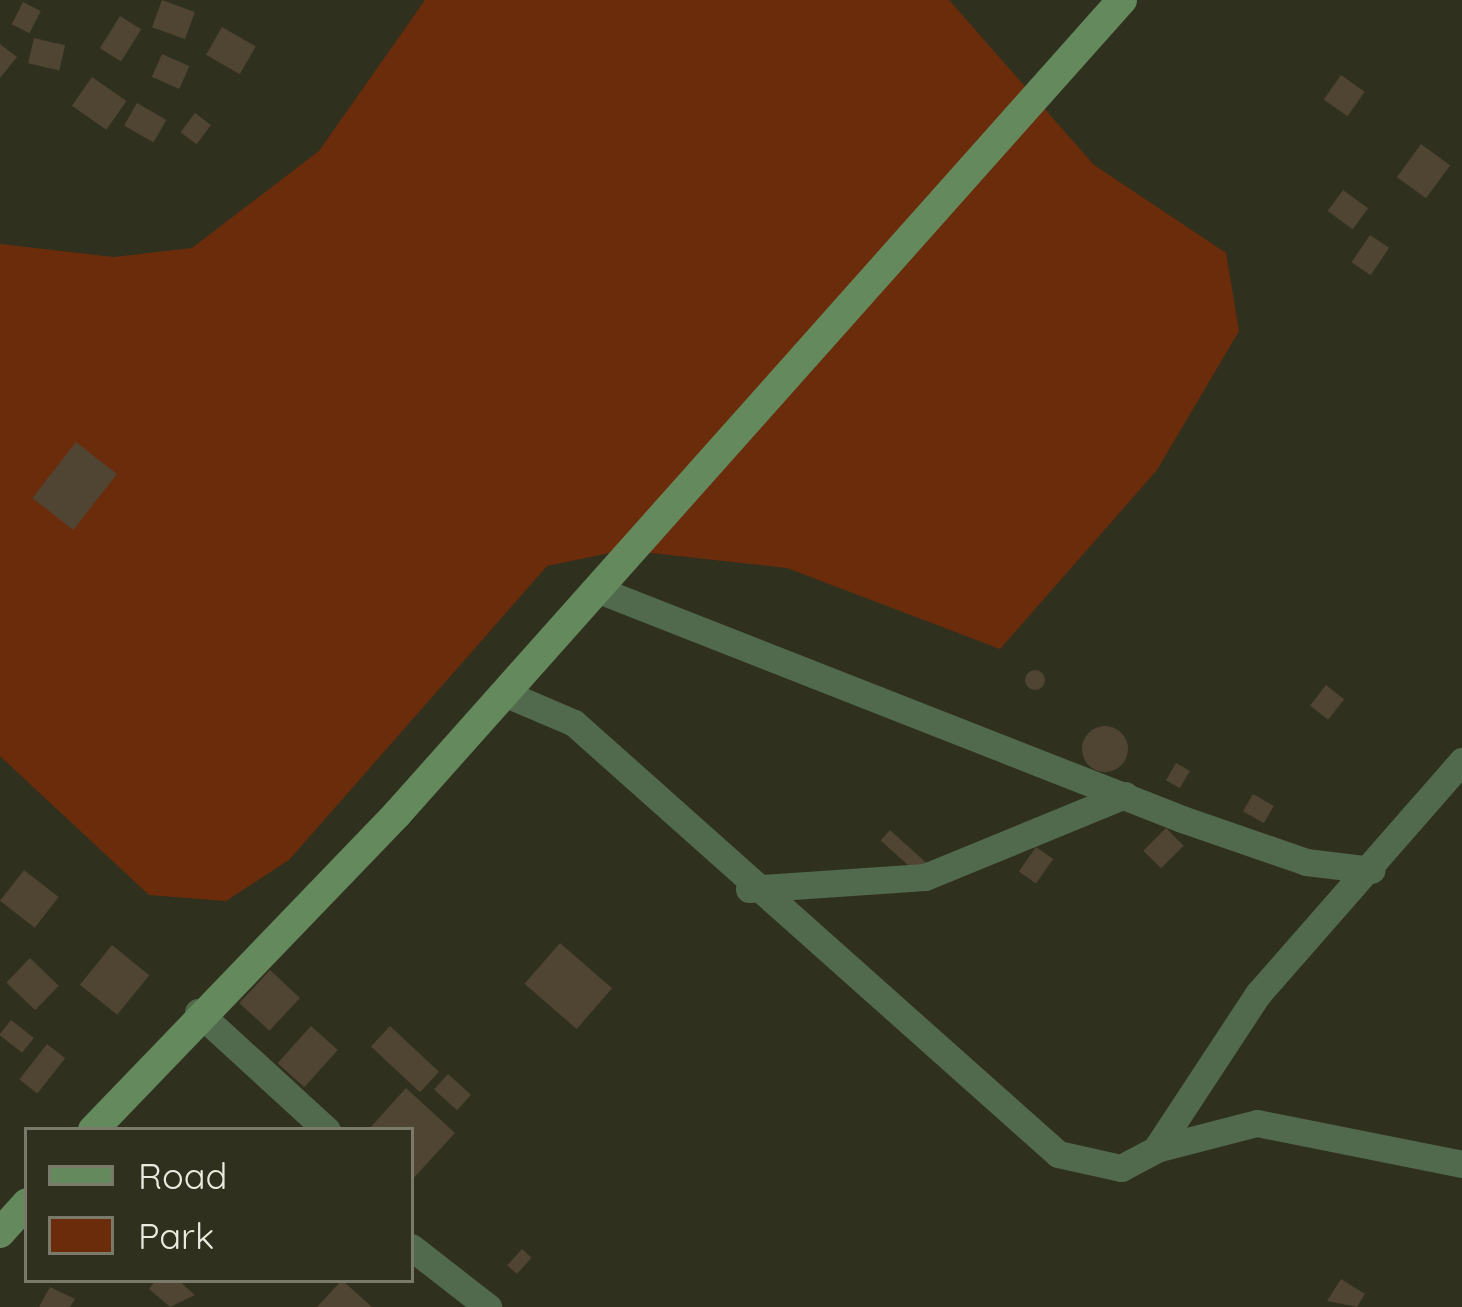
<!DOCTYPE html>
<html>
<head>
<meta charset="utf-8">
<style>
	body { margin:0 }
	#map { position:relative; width:1462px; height:1307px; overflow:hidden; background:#30301e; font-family:Quicksand,sans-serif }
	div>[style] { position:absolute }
	.green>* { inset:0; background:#6b2c0b }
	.building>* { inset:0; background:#504433; transform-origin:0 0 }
	.round { border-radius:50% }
	.street>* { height:27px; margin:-13.5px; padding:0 13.5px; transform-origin:13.5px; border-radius:13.5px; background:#51694d }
	.secondary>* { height:30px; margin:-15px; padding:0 15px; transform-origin:15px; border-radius:15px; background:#64895c }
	span { translate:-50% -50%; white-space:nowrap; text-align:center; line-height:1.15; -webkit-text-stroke:10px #30301e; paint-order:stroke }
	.legend { position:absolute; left:24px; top:1127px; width:390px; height:156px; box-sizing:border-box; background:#30301e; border:3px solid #7a7a6b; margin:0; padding:15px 21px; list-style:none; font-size:36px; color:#eaeade }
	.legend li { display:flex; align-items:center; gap:24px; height:60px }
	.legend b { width:60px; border:3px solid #7a7a6b }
</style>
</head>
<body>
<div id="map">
	<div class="green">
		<i style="clip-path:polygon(425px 0,949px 0,1094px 165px,1226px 253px,1239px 331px,1157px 470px,1000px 649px,787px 568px,624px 550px,547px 566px,289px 860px,226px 901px,149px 895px,0 756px,0 244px,114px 257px,192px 248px,319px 151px)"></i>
	</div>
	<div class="building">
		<i style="left:162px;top:0;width:35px;height:29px;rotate:20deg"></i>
		<i style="left:23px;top:2px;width:20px;height:25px;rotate:27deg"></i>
		<i style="left:120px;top:16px;width:25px;height:38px;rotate:32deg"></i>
		<i style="left:222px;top:27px;width:39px;height:32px;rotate:30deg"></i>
		<i style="left:34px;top:38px;width:32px;height:26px;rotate:13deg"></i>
		<i style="clip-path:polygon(0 44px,17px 57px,0 78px)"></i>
		<i style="left:162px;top:54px;width:30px;height:25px;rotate:24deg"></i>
		<i style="left:1341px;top:75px;width:29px;height:30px;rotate:35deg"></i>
		<i style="left:92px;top:77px;width:42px;height:35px;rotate:35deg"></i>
		<i style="left:137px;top:103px;width:34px;height:26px;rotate:30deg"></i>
		<i style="left:195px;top:113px;width:20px;height:24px;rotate:37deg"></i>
		<i style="left:1421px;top:144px;width:36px;height:41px;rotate:36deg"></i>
		<i style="left:1343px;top:190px;width:31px;height:26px;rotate:36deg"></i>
		<i style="left:1370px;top:235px;width:23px;height:33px;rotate:34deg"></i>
		<i style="left:76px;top:442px;width:52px;height:71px;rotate:38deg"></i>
		<i class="round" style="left:1025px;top:670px;width:20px;height:20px"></i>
		<i style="left:1326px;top:685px;width:23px;height:26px;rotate:38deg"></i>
		<i class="round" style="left:1082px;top:726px;width:46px;height:46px"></i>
		<i style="left:1176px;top:763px;width:16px;height:20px;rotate:30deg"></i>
		<i style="left:1253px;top:794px;width:24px;height:20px;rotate:30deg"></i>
		<i style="left:1166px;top:828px;width:25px;height:32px;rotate:45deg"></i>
		<i style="left:890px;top:830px;width:51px;height:14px;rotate:42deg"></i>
		<i style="left:1036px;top:847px;width:21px;height:30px;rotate:35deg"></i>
		<i style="left:24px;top:870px;width:44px;height:39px;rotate:38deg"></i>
		<i style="left:560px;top:943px;width:69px;height:54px;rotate:41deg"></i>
		<i style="left:112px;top:945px;width:48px;height:51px;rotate:39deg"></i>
		<i style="left:30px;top:958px;width:40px;height:34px;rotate:44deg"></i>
		<i style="left:270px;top:970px;width:41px;height:45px;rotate:43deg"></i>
		<i style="left:11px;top:1020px;width:29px;height:19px;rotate:38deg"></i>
		<i style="left:311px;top:1026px;width:36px;height:50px;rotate:42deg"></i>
		<i style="left:390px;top:1026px;width:67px;height:28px;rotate:43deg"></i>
		<i style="left:47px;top:1044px;width:23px;height:45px;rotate:38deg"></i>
		<i style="left:448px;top:1074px;width:31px;height:21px;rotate:42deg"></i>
		<i style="clip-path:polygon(406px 1088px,455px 1133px,411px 1181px,411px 1130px,368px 1130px)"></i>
		<i style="left:522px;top:1249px;width:13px;height:22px;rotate:42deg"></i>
		<i style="clip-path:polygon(1341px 1279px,1365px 1294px,1357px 1307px,1327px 1301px)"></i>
		<i style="clip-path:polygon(156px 1280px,178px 1280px,195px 1295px,170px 1307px,149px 1289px)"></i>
		<i style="clip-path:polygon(342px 1280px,372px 1307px,317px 1307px)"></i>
		<i style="clip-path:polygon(50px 1287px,75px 1299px,70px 1307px,39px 1307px)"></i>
	</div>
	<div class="street">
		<i style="left:596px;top:589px;width:630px;rotate:21.43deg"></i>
		<i style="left:1182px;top:819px;width:131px;rotate:19.1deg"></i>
		<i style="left:1306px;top:862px;width:66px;rotate:6.9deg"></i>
		<i style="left:504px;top:693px;width:76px;rotate:23.2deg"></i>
		<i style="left:574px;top:723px;width:648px;rotate:41.68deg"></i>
		<i style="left:1058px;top:1154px;width:65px;rotate:12.5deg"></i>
		<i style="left:1121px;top:1168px;width:40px;rotate:-28deg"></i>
		<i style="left:1156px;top:1149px;width:186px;rotate:-56.7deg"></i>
		<i style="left:1258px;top:994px;width:310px;rotate:-48.8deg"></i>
		<i style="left:749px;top:889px;width:176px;rotate:-3.9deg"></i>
		<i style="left:925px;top:877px;width:216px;rotate:-22.3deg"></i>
		<i style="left:198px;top:1012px;width:175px;rotate:42.5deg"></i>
		<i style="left:1160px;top:1148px;width:100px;rotate:-14.5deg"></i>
		<i style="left:1257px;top:1123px;width:209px;rotate:11.3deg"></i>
		<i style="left:411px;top:1247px;width:98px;rotate:37.9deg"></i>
	</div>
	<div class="secondary">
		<i style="left:93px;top:1130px;width:438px;rotate:-46.1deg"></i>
		<i style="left:397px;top:814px;width:1090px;rotate:-48.31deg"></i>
		<i style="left:0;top:1233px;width:40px;rotate:-48deg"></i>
	</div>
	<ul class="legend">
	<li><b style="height:15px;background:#64895c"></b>Road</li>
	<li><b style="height:33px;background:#6b2c0b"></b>Park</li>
	</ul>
</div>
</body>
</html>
